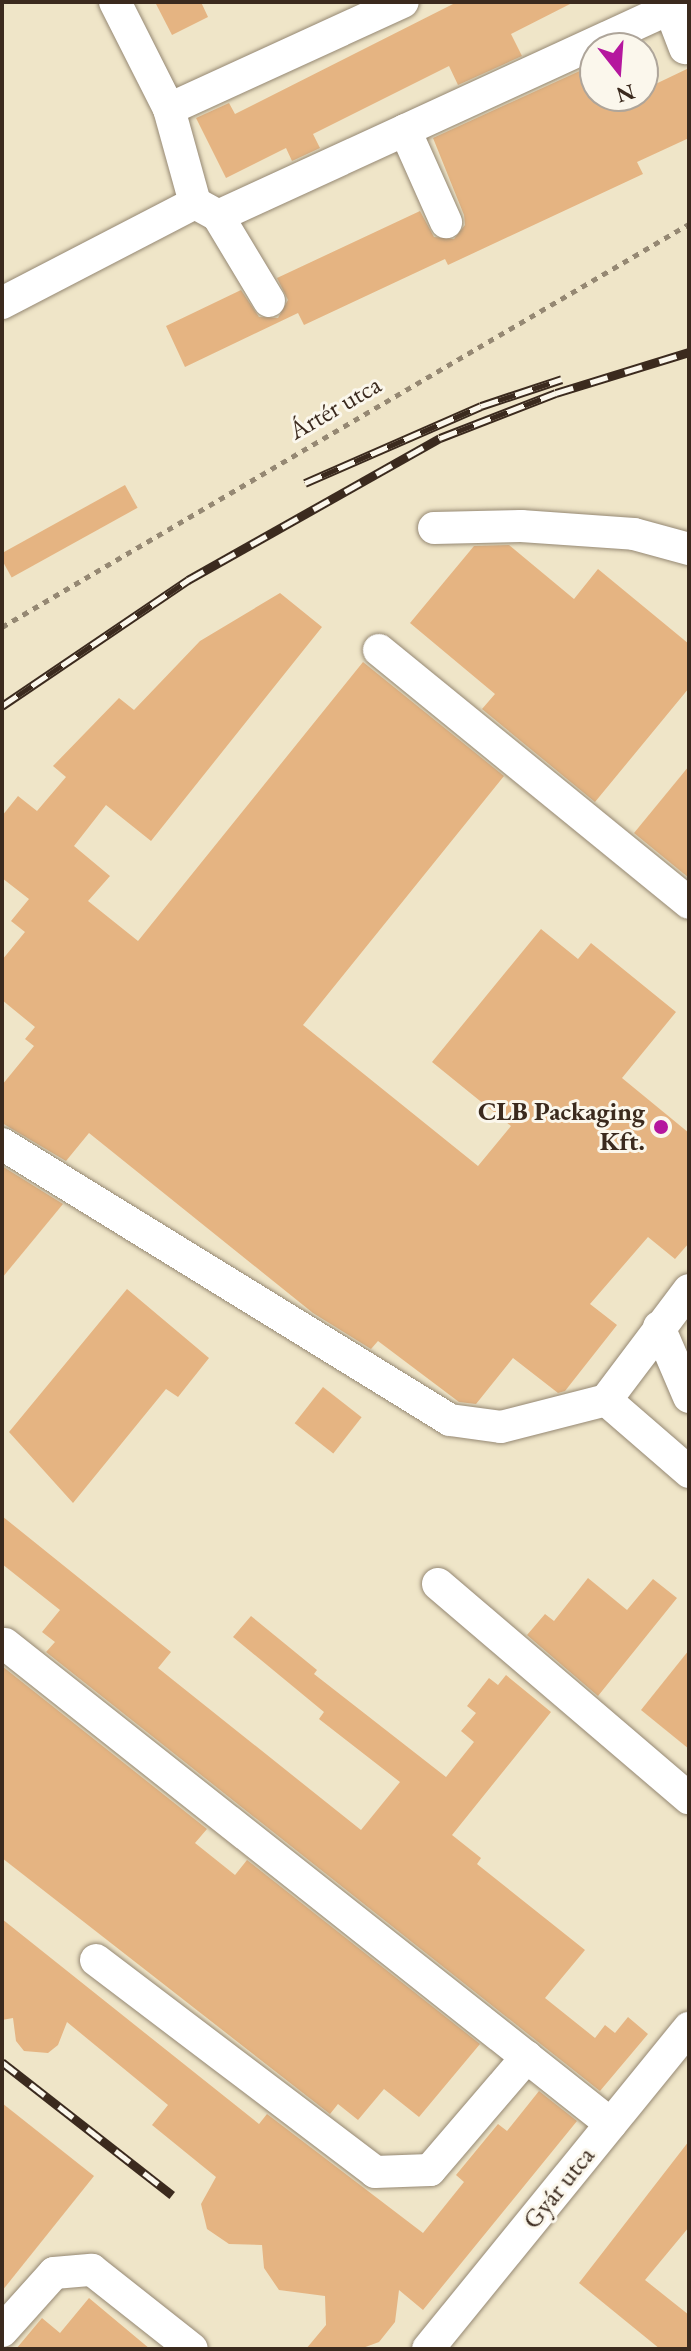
<!DOCTYPE html>
<html>
<head>
<meta charset="utf-8">
<style>
	body { margin:0 }
	#map { position:relative; width:691px; height:2351px; overflow:hidden; background:#efe5c8; font-family:"EB Garamond",serif }
	div>[style] { position:absolute }
	.building>* { inset:0; background:#e5b482; transform-origin:0 0 }
	.path>* { height:5px; margin-top:-2.5px; transform-origin:0; background:repeating-linear-gradient(90deg,#958873 0 6px,transparent 0 12px) }
	.roads { filter:drop-shadow(0 0 2px #958873) drop-shadow(0 0 2px #958873) }
	.minor>* { height:32px; margin:-16px; padding:0 16px; transform-origin:16px; border-radius:16px; background:#fff }
	.rail>* { height:9px; margin-top:-4.5px; transform-origin:0; background:repeating-linear-gradient(90deg,#fbf7ec 0 18px,#3b2a1e 0 36px); box-sizing:border-box; border-block:2px solid #3b2a1e }
	.dots>* { width:22px; height:22px; translate:-50% -50%; box-sizing:border-box; border:4px solid #fbf7ec; border-radius:50% }
	span { translate:-50% -50%; white-space:nowrap; text-align:center; line-height:1.15; -webkit-text-stroke:6px #fbf7ec; paint-order:stroke }
	.street-label { font-size:26px; color:#3b2a1e }
	.poi-label { font-size:26px; color:#3b2a1e; font-weight:700 }
	.right { translate:-100% -50%; text-align:right }
	.frame { position:absolute; inset:0; border:4px solid #3b2a1e; pointer-events:none }
	.north { position:absolute; left:579px; top:32px; width:80px; height:80px; box-sizing:border-box; background:#fbf7ec; border:2px solid #aea59a; border-radius:50%; rotate:163deg; font-size:22px; font-weight:700; line-height:32px; text-align:center; color:#3b2a1e }
	.north::after { content:''; display:block; margin:auto; width:28px; height:36px; background:#b5179e; clip-path:polygon(50% 0,100% 100%,50% 72%,0 100%) }
</style>
</head>
<body>
<div id="map">
	<div class="building">
		<i style="clip-path:polygon(155px 2px,201px 2px,208px 17px,172px 35px)"></i>
		<i style="clip-path:polygon(457px 2px,574px 2px,511px 34px,522px 56px,458px 85px,449px 66px,313px 134px,320px 148px,292px 161px,286px 148px,226px 178px,196px 118px,229px 103px,235px 114px)"></i>
		<i style="clip-path:polygon(595px 64px,595px 96px,643px 96px,643px 90px,689px 68px,689px 138px,637px 162px,643px 174px,448px 265px,445px 259px,304px 325px,298px 313px,185px 367px,166px 326px,241px 290px,259px 317px,278px 318px,288px 300px,277px 278px,420px 211px,434px 237px,454px 239px,465px 225px,464px 215px,433px 138px)"></i>
		<i style="left:125px;top:485px;width:26px;height:144px;rotate:61deg"></i>
		<i style="clip-path:polygon(509px 545px,574px 599px,598px 569px,689px 644px,689px 688px,595px 802px,482px 709px,495px 694px,410px 623px,474px 546px)"></i>
		<i style="clip-path:polygon(280px 593px,322px 627px,151px 841px,106px 805px,74px 846px,110px 876px,88px 901px,138px 941px,363px 662px,504px 776px,303px 1025px,478px 1166px,511px 1126px,432px 1062px,541px 929px,578px 959px,591px 943px,676px 1012px,622px 1078px,689px 1133px,689px 1243px,675px 1259px,648px 1237px,590px 1304px,617px 1325px,565px 1391px,558px 1393px,513px 1358px,476px 1404px,459px 1402px,378px 1341px,371px 1349px,313px 1313px,89px 1133px,66px 1161px,2px 1123px,2px 1085px,34px 1046px,25px 1039px,35px 1027px,2px 1000px,2px 960px,25px 932px,11px 921px,29px 899px,2px 878px,2px 816px,18px 796px,37px 811px,66px 777px,53px 766px,119px 698px,134px 710px,200px 641px)"></i>
		<i style="clip-path:polygon(689px 766px,689px 878px,634px 833px)"></i>
		<i style="clip-path:polygon(2px 1166px,63px 1204px,2px 1278px)"></i>
		<i style="clip-path:polygon(127px 1289px,209px 1358px,178px 1397px,166px 1389px,73px 1503px,9px 1432px)"></i>
		<i style="left:323px;top:1387px;width:49px;height:46px;rotate:38deg"></i>
		<i style="clip-path:polygon(2px 1516px,171px 1652px,158px 1668px,361px 1830px,400px 1782px,319px 1719px,324px 1712px,233px 1637px,251px 1616px,317px 1670px,314px 1674px,446px 1777px,474px 1742px,461px 1731px,476px 1713px,467px 1706px,489px 1678px,498px 1685px,506px 1675px,551px 1712px,452px 1835px,481px 1858px,477px 1864px,585px 1950px,545px 1998px,595px 2038px,605px 2025px,615px 2033px,628px 2017px,648px 2034px,600px 2091px,46px 1652px,55px 1642px,42px 1632px,60px 1610px,2px 1564px)"></i>
		<i style="clip-path:polygon(588px 1578px,627px 1610px,653px 1579px,677px 1598px,598px 1696px,527px 1635px,545px 1614px,554px 1621px)"></i>
		<i style="clip-path:polygon(689px 1650px,689px 1749px,641px 1710px)"></i>
		<i style="clip-path:polygon(2px 1666px,207px 1829px,195px 1843px,235px 1875px,247px 1860px,480px 2044px,419px 2117px,384px 2089px,358px 2120px,338px 2104px,330px 2114px,2px 1858px)"></i>
		<i style="clip-path:polygon(2px 1919px,259px 2124px,267px 2114px,423px 2233px,464px 2182px,456px 2175px,498px 2124px,507px 2131px,539px 2091px,577px 2121px,423px 2310px,399px 2290px,395px 2322px,379px 2342px,360px 2349px,306px 2349px,326px 2325px,325px 2296px,279px 2290px,264px 2268px,262px 2245px,229px 2244px,207px 2229px,201px 2204px,216px 2177px,152px 2125px,168px 2105px,67px 2022px,58px 2045px,48px 2053px,24px 2051px,16px 2041px,13px 2018px,2px 2020px)"></i>
		<i style="clip-path:polygon(2px 2103px,94px 2176px,2px 2291px)"></i>
		<i style="clip-path:polygon(689px 2141px,689px 2227px,645px 2280px,689px 2315px,689px 2349px,660px 2349px,579px 2283px)"></i>
		<i style="clip-path:polygon(89px 2298px,150px 2349px,16px 2349px,42px 2318px,60px 2333px)"></i>
	</div>
	<div class="path">
		<i style="left:2px;top:627px;width:796px;rotate:-30.4deg"></i>
	</div>
	<div class="roads">
		<div class="minor">
			<i style="left:115px;top:2px;width:120px;rotate:63.2deg"></i>
			<i style="left:169px;top:109px;width:98px;rotate:74.5deg"></i>
			<i style="left:195px;top:203px;width:26px;rotate:29deg"></i>
			<i style="left:218px;top:216px;width:513px;rotate:-24.67deg"></i>
			<i style="left:670px;top:9px;width:42px;rotate:69deg"></i>
			<i style="left:169px;top:109px;width:257px;rotate:-24.6deg"></i>
			<i style="left:405px;top:130px;width:101px;rotate:66deg"></i>
			<i style="left:218px;top:216px;width:99px;rotate:59deg"></i>
			<i style="left:2px;top:303px;width:217px;rotate:-27.4deg"></i>
			<i style="left:434px;top:528px;width:87px;rotate:-1.3deg"></i>
			<i style="left:521px;top:526px;width:113px;rotate:4deg"></i>
			<i style="left:634px;top:534px;width:57px;rotate:15.3deg"></i>
			<i style="left:379px;top:650px;width:400px;rotate:39.2deg"></i>
			<i style="left:2px;top:1144px;width:526px;rotate:31.64deg"></i>
			<i style="left:450px;top:1420px;width:51px;rotate:7.8deg"></i>
			<i style="left:501px;top:1427px;width:108px;rotate:-14.4deg"></i>
			<i style="left:689px;top:1290px;width:138px;rotate:127deg"></i>
			<i style="left:606px;top:1400px;width:110px;rotate:40.9deg"></i>
			<i style="left:659px;top:1327px;width:76px;rotate:66.8deg"></i>
			<i style="left:438px;top:1584px;width:330px;rotate:40.5deg"></i>
			<i style="left:5px;top:1644px;width:773px;rotate:38.38deg"></i>
			<i style="left:96px;top:1960px;width:350px;rotate:37.2deg"></i>
			<i style="left:375px;top:2172px;width:55px;rotate:-2.1deg"></i>
			<i style="left:430px;top:2170px;width:149px;rotate:-49.4deg"></i>
			<i style="left:2px;top:2331px;width:78px;rotate:-48.1deg"></i>
			<i style="left:54px;top:2273px;width:38px;rotate:-5deg"></i>
			<i style="left:92px;top:2270px;width:127px;rotate:38.3deg"></i>
			<i style="left:428px;top:2349px;width:414px;rotate:-50.9deg"></i>
		</div>
	</div>
	<div class="rail">
		<i style="left:305px;top:483px;width:192px;rotate:-23.6deg"></i>
		<i style="left:481px;top:406px;width:85px;rotate:-18.4deg"></i>
		<i style="left:2px;top:706px;width:225px;rotate:-34.1deg"></i>
		<i style="left:188px;top:580px;width:289px;rotate:-29.4deg"></i>
		<i style="left:440px;top:438px;width:124px;rotate:-21.2deg"></i>
		<i style="left:556px;top:393px;width:139px;rotate:-17.1deg"></i>
		<i style="left:2px;top:2062px;width:216px;rotate:38deg"></i>
	</div>
	<div class="dots">
		<i style="left:661px;top:1127px;background:#b5179e"></i>
	</div>
	<div class="street-label">
		<span style="left:335px;top:408px;rotate:-30deg">Ártér utca</span>
		<span style="left:559px;top:2188px;rotate:-51deg">Gyár utca</span>
	</div>
	<div class="poi-label">
		<span class="right" style="left:645px;top:1127px">CLB Packaging<br>Kft.</span>
	</div>
	<div class="frame"></div>
	<div class="north">N</div>
</div>
</body>
</html>
